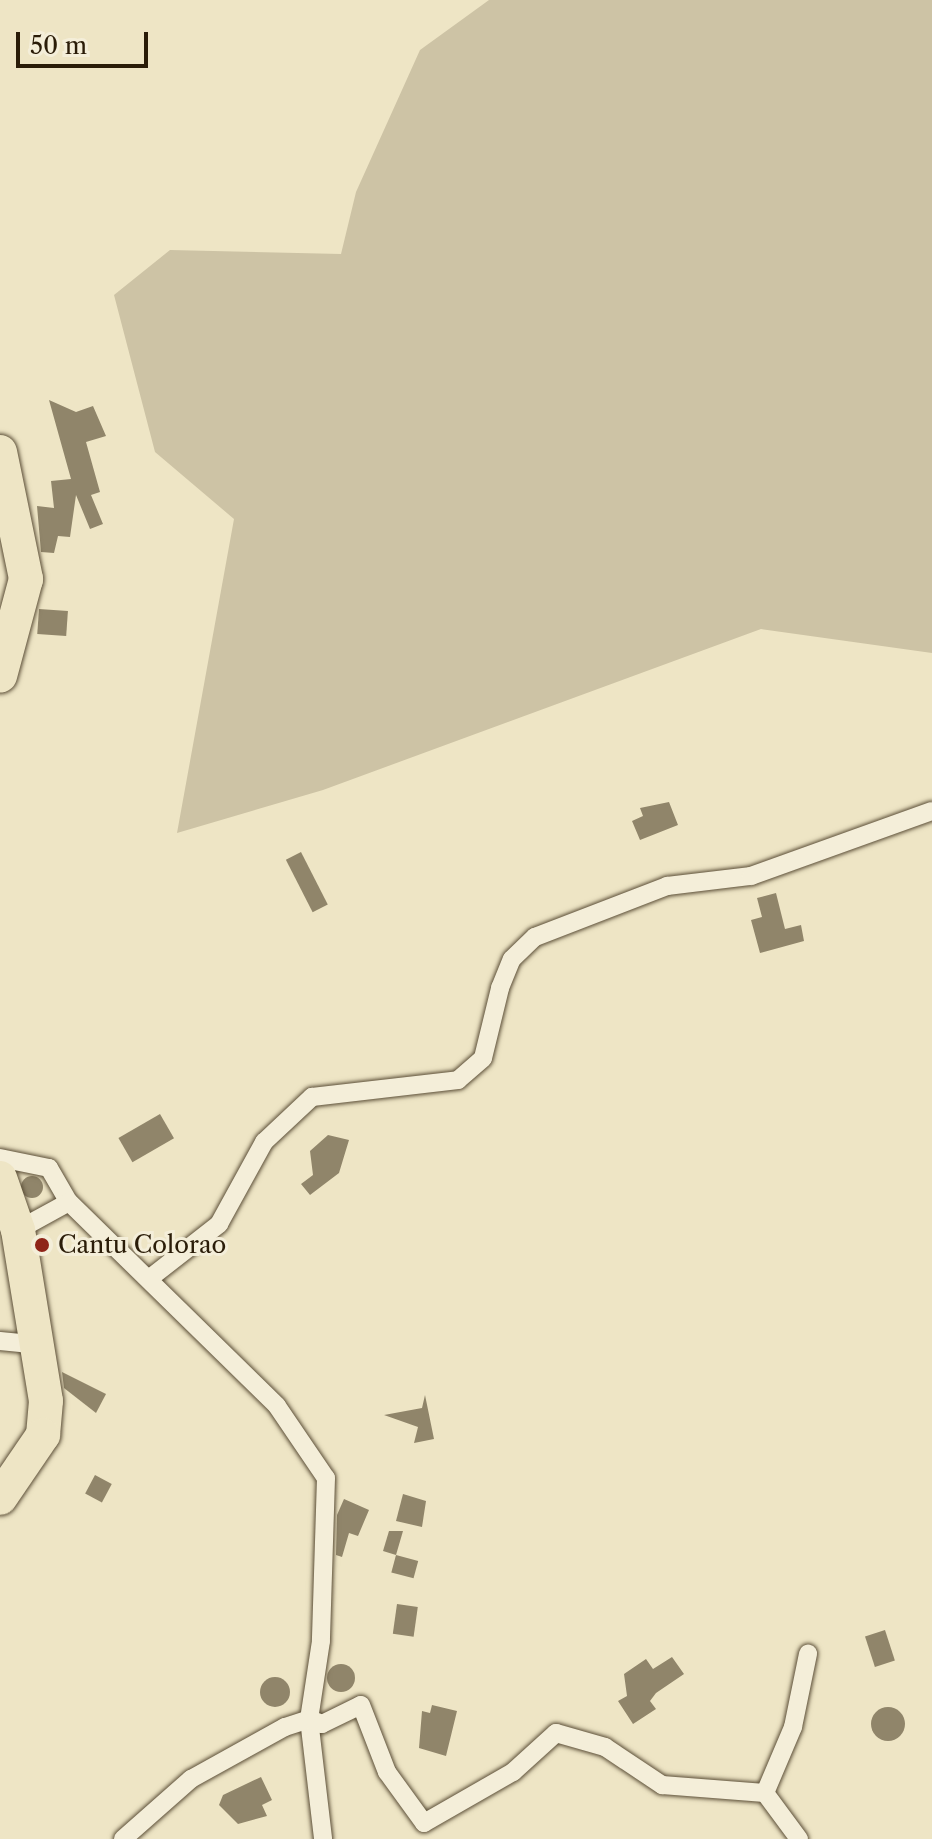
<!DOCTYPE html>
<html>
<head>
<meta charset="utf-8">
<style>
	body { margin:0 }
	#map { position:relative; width:932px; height:1839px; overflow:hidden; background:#eee5c5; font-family:"Libre Caslon Text",serif }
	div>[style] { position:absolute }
	.green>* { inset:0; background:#cdc3a5 }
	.building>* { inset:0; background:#90856a; transform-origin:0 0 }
	.round { border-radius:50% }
	.roads { filter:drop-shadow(0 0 2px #5b4e37) drop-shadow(0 0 2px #5b4e37) }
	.street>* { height:18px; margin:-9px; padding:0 9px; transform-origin:9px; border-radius:9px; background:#f4eed9 }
	.highway>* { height:34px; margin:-17px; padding:0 17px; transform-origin:17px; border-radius:17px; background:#eee5c5 }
	.dots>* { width:22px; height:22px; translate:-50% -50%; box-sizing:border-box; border:4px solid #f4eed9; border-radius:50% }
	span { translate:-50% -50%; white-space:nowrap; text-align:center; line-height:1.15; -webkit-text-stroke:6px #f4eed9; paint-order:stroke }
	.poi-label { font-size:24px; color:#2a1c08 }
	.left { translate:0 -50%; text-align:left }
	.scale { position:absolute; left:16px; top:32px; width:132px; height:36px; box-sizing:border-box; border:4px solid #2a1c08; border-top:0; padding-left:10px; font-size:24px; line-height:28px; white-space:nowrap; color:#2a1c08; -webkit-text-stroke:6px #f4eed9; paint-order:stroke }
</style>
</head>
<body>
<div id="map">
	<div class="green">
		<i style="clip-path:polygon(489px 0,932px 0,932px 653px,761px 629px,323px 790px,177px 833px,234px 519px,155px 452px,114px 295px,170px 250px,341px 254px,356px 192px,420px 50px)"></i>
	</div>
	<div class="building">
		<i style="clip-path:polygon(49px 400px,76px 412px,93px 406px,106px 436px,86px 442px,100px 492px,91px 495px,103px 524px,90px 529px,76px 495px,70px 537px,58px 536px,54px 553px,41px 552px,37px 506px,54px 508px,51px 481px,71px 479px)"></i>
		<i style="left:39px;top:609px;width:29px;height:25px;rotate:4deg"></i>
		<i style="clip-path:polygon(669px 802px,678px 825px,640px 840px,632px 821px,643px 816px,640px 808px)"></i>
		<i style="left:301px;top:852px;width:59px;height:17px;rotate:63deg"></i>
		<i style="clip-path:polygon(776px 893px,785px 929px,801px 925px,804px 941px,760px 953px,751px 920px,762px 917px,757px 898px)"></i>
		<i style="left:160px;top:1114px;width:28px;height:48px;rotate:60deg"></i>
		<i style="clip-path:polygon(328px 1135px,349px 1140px,339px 1173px,310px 1195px,301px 1184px,313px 1175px,310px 1151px)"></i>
		<i class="round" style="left:21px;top:1176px;width:22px;height:22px"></i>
		<i style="clip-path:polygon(62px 1372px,106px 1394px,96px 1413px,64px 1388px)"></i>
		<i style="clip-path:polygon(425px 1395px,434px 1439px,414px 1443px,418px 1427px,384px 1415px,422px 1408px)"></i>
		<i style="left:95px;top:1475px;width:19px;height:21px;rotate:28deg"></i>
		<i style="clip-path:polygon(403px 1494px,426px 1501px,422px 1527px,396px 1521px)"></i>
		<i style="clip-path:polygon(344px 1499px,369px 1510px,358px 1536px,349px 1533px,342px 1557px,336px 1555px,337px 1515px)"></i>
		<i style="clip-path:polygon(389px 1531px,403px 1531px,396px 1555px,383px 1551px)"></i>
		<i style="left:396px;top:1555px;width:23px;height:18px;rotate:15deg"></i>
		<i style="left:397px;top:1604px;width:21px;height:30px;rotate:8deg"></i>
		<i style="left:885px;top:1630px;width:32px;height:21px;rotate:72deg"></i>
		<i style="clip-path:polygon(672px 1657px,684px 1674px,656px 1693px,650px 1701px,656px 1709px,633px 1724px,618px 1701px,627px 1696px,624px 1674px,646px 1659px,653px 1669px)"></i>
		<i class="round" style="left:327px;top:1664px;width:28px;height:28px"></i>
		<i class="round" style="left:260px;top:1677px;width:30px;height:30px"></i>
		<i style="clip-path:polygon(432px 1705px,457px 1711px,446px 1756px,419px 1748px,422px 1711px,430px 1713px)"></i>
		<i class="round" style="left:871px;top:1707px;width:34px;height:34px"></i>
		<i style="clip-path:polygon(261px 1777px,272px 1800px,262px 1805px,267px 1816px,238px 1824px,219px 1805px,223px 1795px)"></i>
	</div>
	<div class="roads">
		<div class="street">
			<i style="left:0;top:1158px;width:50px;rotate:11.5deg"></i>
			<i style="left:49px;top:1168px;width:39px;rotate:60deg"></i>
			<i style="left:18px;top:1230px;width:58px;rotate:-28.8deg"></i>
			<i style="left:69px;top:1202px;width:291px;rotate:44.4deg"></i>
			<i style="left:277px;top:1406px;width:87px;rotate:55.8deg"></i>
			<i style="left:326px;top:1478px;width:163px;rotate:91.8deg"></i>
			<i style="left:321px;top:1641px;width:79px;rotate:98.7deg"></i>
			<i style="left:309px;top:1719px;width:121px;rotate:83.3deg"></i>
			<i style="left:150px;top:1278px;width:88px;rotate:-38deg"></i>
			<i style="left:219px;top:1224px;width:94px;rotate:-61.2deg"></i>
			<i style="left:264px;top:1142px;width:66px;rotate:-43.2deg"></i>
			<i style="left:312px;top:1097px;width:147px;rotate:-6.6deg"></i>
			<i style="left:458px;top:1080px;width:33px;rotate:-41deg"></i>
			<i style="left:483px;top:1058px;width:72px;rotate:-76.3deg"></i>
			<i style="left:500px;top:988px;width:31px;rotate:-68deg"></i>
			<i style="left:512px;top:959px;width:32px;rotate:-44deg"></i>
			<i style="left:535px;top:937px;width:142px;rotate:-21.1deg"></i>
			<i style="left:667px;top:886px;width:85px;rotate:-6.8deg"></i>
			<i style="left:751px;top:876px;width:192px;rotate:-19.8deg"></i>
			<i style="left:0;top:1341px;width:41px;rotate:5.6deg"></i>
			<i style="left:123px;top:1839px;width:91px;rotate:-41.4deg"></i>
			<i style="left:191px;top:1779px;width:107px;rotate:-29deg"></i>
			<i style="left:285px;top:1727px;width:25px;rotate:-18deg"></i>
			<i style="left:309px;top:1719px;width:14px;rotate:21deg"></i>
			<i style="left:322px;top:1724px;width:43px;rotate:-26deg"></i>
			<i style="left:361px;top:1705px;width:72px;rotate:68.8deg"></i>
			<i style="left:387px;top:1772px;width:63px;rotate:54deg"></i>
			<i style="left:424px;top:1823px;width:103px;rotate:-29.8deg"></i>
			<i style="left:513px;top:1772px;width:58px;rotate:-42.2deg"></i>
			<i style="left:556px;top:1733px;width:51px;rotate:15.9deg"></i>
			<i style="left:605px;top:1747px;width:69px;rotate:33.7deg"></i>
			<i style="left:662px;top:1785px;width:103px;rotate:4.4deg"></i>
			<i style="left:799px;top:1839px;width:57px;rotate:-126.5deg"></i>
			<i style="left:765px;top:1793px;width:72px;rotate:-67deg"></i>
			<i style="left:793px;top:1727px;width:75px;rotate:-78.4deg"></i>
		</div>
		<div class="highway">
			<i style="left:0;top:452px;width:130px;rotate:78.4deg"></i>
			<i style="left:26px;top:579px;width:100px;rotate:105deg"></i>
			<i style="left:0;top:1178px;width:55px;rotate:70.9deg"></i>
			<i style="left:18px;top:1230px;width:173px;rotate:80.7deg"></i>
			<i style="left:46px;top:1401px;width:34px;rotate:95deg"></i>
			<i style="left:43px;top:1435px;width:76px;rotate:124.3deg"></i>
		</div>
	</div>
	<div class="dots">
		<i style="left:42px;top:1245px;background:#8f2418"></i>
	</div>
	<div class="poi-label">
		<span class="left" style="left:58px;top:1245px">Cantu Colorao</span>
	</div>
	<div class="scale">50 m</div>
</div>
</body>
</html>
